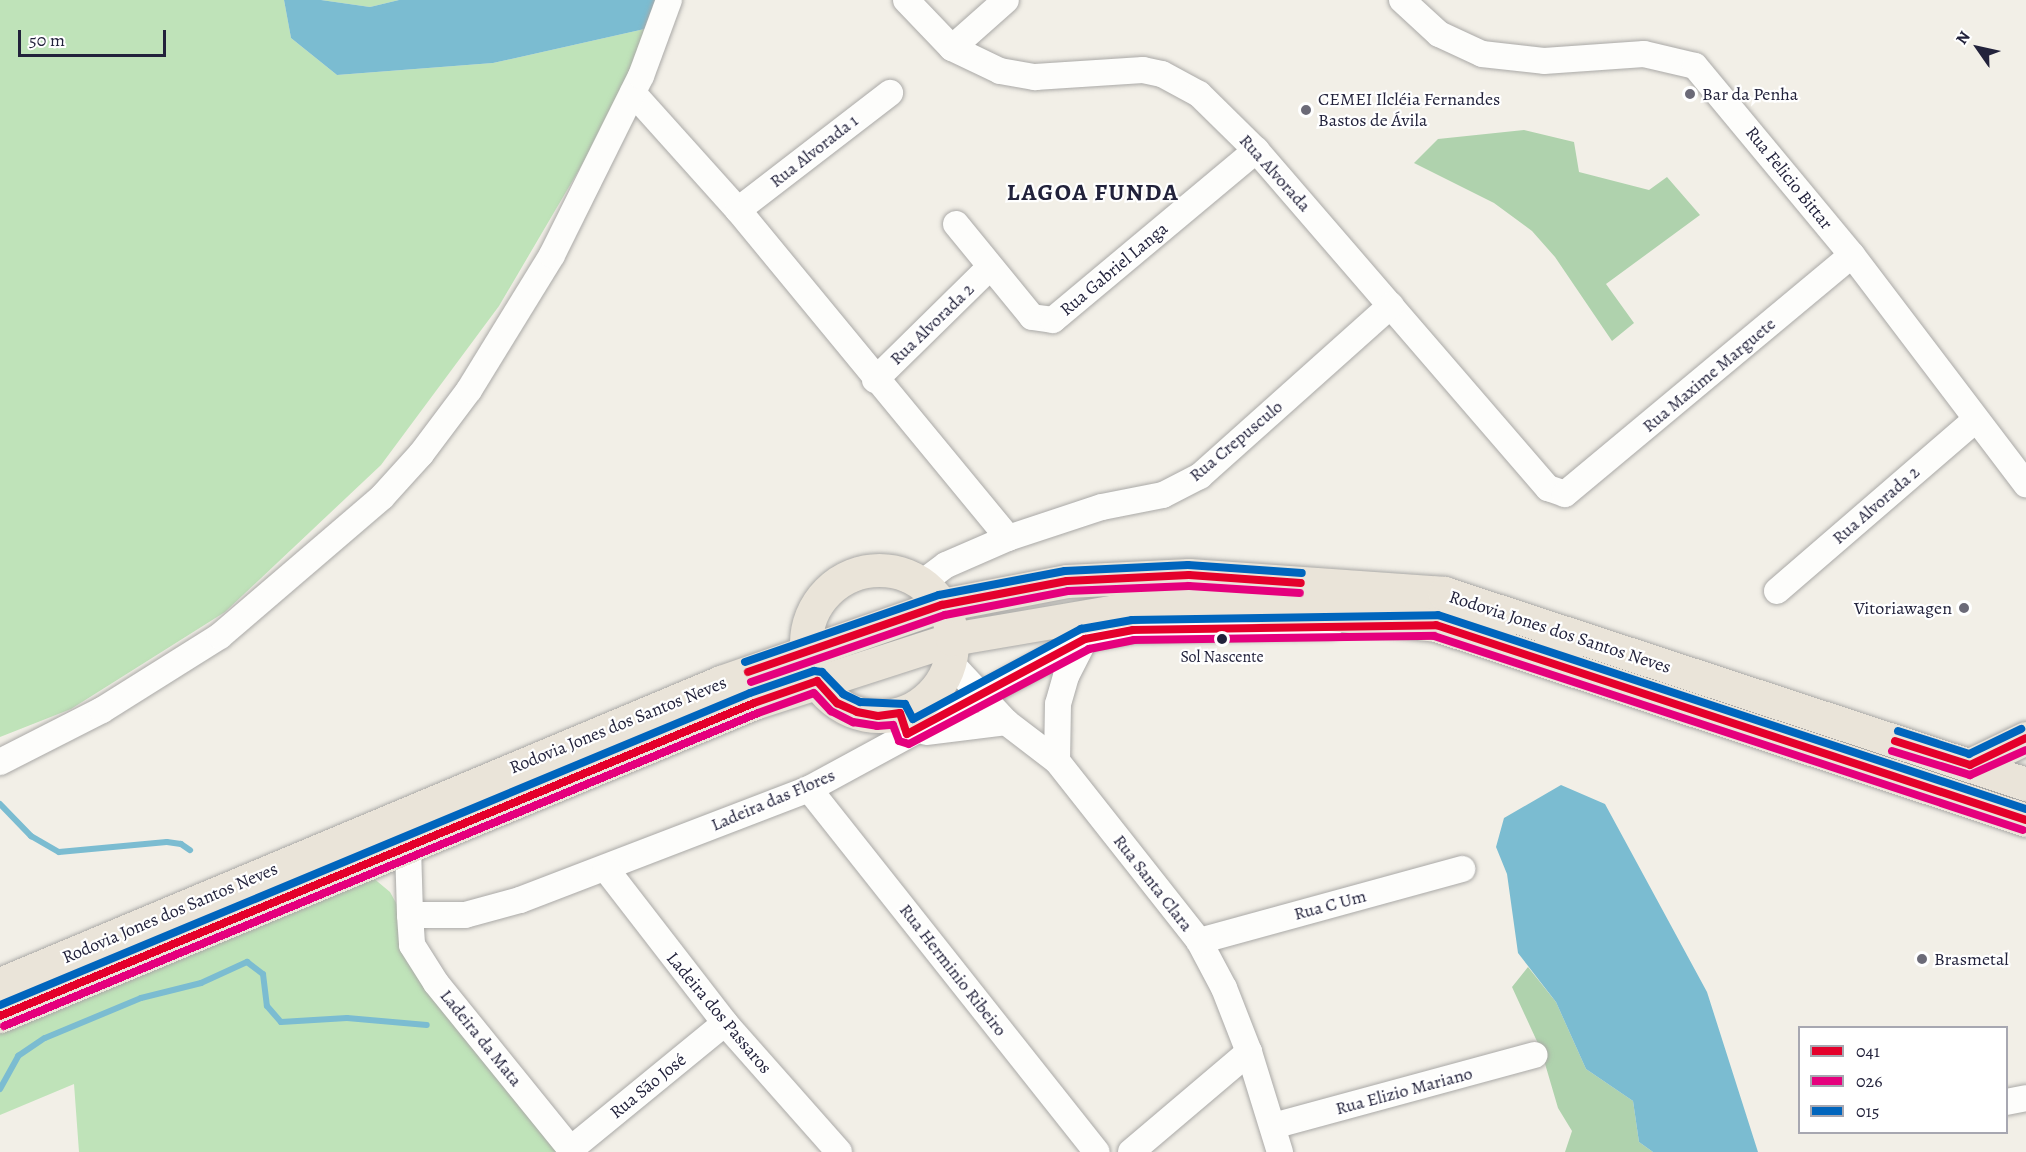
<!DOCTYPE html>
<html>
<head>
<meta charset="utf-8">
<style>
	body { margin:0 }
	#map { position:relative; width:2026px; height:1152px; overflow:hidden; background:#f2efe7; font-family:Alegreya,serif }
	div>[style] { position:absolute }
	.green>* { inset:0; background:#bfe3b9 }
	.forest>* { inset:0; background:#afd2ad }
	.water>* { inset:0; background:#7bbcd1 }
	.stream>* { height:6px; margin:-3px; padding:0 3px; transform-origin:3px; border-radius:3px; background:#7bbcd1 }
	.roads { filter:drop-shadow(0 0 2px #aaa9a7) drop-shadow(0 0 2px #aaa9a7) }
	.minor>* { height:26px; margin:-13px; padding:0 13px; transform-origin:13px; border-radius:13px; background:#fdfdfb }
	.major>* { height:33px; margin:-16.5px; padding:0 16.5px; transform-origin:16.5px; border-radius:16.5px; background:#eae4d9 }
	.major>.ring { margin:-16.5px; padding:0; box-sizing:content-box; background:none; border:33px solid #eae4d9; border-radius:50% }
	.bus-1>* { height:8px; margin:-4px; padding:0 4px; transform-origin:4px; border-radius:4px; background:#e4002b }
	.bus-2>* { height:8px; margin:-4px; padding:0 4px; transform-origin:4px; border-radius:4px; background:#e5007d }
	.bus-3>* { height:8px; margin:-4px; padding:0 4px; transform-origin:4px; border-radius:4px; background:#0065bd }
	.dots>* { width:16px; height:16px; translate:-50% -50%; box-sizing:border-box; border:3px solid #fff; border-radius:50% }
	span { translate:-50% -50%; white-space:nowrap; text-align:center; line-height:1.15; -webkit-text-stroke:4.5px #fff; paint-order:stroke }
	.bus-label { font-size:16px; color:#22223b }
	.poi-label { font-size:18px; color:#22223b }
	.left { translate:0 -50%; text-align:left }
	.right { translate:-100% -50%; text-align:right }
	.street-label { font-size:18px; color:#22223b }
	.district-label { font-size:24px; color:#22223b; font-weight:700; letter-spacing:1.5px }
	.legend { position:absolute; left:1798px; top:1026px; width:210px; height:108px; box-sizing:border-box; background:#fff; border:2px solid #a7a7b1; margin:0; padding:8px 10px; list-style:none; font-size:18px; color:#22223b }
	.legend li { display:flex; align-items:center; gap:12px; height:30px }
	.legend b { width:30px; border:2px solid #a7a7b1 }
	.north { position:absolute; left:1948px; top:18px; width:60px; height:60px; -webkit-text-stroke:4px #fff; paint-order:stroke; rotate:304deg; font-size:16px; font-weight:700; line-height:24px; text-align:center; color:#22223b }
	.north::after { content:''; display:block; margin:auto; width:21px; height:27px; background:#22223b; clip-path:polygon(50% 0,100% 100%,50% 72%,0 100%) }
	.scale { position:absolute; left:18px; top:30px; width:148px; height:27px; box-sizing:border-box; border:3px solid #22223b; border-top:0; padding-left:8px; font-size:18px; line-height:21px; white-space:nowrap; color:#22223b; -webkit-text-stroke:4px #fff; paint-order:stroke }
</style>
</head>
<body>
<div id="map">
	<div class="green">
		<i style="clip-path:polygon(0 0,284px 0,291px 38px,337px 75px,493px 63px,649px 28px,613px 112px,499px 306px,381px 465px,225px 612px,71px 709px,0 737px)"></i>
		<i style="clip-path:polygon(321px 0,399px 0,370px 7px)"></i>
		<i style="clip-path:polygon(372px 877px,390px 892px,478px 1051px,560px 1152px,79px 1152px,74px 1084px,0 1115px,0 1030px)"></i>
	</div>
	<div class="forest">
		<i style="clip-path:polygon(1524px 130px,1574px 142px,1579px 172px,1649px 190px,1667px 177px,1700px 215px,1606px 284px,1634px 323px,1612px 341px,1555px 257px,1532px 231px,1494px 203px,1414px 163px,1438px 139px)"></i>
		<i style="clip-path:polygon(1528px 967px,1556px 1002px,1586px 1069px,1633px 1101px,1639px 1142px,1653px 1152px,1565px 1152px,1572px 1131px,1558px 1108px,1541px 1050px,1512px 987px)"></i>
	</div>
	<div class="water">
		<i style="clip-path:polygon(284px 0,321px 0,370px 7px,399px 0,659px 0,649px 28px,493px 63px,337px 75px,291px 38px)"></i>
		<i style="clip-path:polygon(1561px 785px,1605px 804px,1707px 992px,1758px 1152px,1653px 1152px,1639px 1142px,1633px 1101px,1586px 1069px,1556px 1002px,1518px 953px,1507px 874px,1496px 847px,1504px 818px)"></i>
	</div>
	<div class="stream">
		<i style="left:0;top:804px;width:45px;rotate:45.9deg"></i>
		<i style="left:31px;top:836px;width:32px;rotate:30deg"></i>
		<i style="left:59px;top:852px;width:108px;rotate:-5.3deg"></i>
		<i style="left:167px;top:842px;width:14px;rotate:8deg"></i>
		<i style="left:181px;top:844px;width:11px;rotate:34deg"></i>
		<i style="left:0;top:1089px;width:38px;rotate:-61deg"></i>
		<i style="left:18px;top:1056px;width:32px;rotate:-34deg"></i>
		<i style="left:45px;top:1038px;width:104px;rotate:-22.6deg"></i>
		<i style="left:141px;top:998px;width:62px;rotate:-14deg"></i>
		<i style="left:201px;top:983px;width:51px;rotate:-24.5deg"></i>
		<i style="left:247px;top:962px;width:20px;rotate:37deg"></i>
		<i style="left:263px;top:974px;width:32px;rotate:83deg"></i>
		<i style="left:267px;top:1006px;width:21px;rotate:49deg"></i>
		<i style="left:281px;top:1022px;width:66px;rotate:-3.5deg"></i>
		<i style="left:347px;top:1018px;width:80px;rotate:5deg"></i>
	</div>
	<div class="roads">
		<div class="minor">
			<i style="left:906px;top:0;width:66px;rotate:46.2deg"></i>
			<i style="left:952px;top:48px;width:53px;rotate:25.6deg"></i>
			<i style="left:1000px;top:71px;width:36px;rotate:10deg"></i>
			<i style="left:1035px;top:77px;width:108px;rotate:-3.7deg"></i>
			<i style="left:1143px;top:70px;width:19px;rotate:12deg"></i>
			<i style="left:1162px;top:74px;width:42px;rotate:28.4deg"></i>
			<i style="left:1199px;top:94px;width:80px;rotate:44.5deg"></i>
			<i style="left:1256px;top:150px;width:447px;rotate:49.2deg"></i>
			<i style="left:1548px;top:488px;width:18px;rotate:19deg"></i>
			<i style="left:1565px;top:494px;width:373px;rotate:-39.8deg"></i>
			<i style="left:1402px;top:0;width:50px;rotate:42.6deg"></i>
			<i style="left:1439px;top:34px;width:47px;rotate:24.9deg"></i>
			<i style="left:1482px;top:54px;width:62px;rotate:6.4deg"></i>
			<i style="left:1544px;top:61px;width:100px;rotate:-4deg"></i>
			<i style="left:1644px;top:54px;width:52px;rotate:13.2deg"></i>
			<i style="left:1695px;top:66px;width:246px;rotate:50.3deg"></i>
			<i style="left:1852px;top:255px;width:288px;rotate:52.8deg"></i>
			<i style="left:952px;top:48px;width:72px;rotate:-41.6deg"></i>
			<i style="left:633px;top:93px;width:157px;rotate:48.1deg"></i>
			<i style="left:738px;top:210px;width:425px;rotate:50.5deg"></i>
			<i style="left:738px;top:210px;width:192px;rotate:-37.6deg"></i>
			<i style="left:956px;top:224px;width:120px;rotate:50.7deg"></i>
			<i style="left:1032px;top:317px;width:21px;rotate:8deg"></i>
			<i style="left:1053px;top:320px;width:265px;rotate:-39.9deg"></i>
			<i style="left:875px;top:380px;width:160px;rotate:-44.5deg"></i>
			<i style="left:922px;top:583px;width:30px;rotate:-37deg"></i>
			<i style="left:946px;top:565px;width:68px;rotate:-23.5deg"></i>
			<i style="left:1008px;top:538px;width:99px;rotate:-18.3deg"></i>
			<i style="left:1102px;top:507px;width:62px;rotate:-11.1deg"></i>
			<i style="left:1163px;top:495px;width:42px;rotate:-27.2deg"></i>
			<i style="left:1200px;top:476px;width:256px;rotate:-41.8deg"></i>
			<i style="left:1777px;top:591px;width:262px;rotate:-40.8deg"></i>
			<i style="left:950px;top:662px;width:82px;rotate:47deg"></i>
			<i style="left:1006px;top:722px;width:64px;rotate:37.4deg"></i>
			<i style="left:1057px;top:761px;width:229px;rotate:51.7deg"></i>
			<i style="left:1199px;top:941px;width:53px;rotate:62deg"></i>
			<i style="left:1224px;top:988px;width:69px;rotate:68.7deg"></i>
			<i style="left:1249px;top:1052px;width:105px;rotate:72.8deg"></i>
			<i style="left:926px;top:732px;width:81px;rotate:-7.1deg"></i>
			<i style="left:1057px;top:761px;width:57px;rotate:-89deg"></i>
			<i style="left:1058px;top:704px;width:29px;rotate:-74deg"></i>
			<i style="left:1066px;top:676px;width:42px;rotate:-62.8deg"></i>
			<i style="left:0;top:762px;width:114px;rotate:-27deg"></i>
			<i style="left:102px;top:710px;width:139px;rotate:-32.1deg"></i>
			<i style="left:220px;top:636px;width:213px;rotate:-40.6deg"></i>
			<i style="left:382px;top:497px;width:58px;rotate:-47.8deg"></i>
			<i style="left:421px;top:454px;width:80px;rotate:-53.1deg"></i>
			<i style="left:469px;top:390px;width:158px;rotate:-58.4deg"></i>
			<i style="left:552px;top:255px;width:200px;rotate:-63.6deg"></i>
			<i style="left:641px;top:76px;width:81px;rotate:-69.8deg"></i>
			<i style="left:809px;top:789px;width:463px;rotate:51.6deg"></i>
			<i style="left:408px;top:847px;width:68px;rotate:88.3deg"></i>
			<i style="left:410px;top:915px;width:55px"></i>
			<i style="left:465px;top:915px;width:57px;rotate:-15.3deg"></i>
			<i style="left:520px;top:900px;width:310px;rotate:-21deg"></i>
			<i style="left:809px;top:789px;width:314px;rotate:-28.5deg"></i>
			<i style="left:1085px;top:639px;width:49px;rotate:-10.6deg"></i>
			<i style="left:1133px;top:630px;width:197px;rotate:-1.2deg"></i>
			<i style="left:606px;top:869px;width:195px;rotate:52.3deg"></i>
			<i style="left:725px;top:1023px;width:172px;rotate:48.5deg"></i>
			<i style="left:410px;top:915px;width:30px;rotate:86deg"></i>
			<i style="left:412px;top:945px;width:45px;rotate:57.7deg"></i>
			<i style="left:436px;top:983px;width:218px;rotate:51deg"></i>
			<i style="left:1199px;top:941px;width:273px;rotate:-15.3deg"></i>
			<i style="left:2006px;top:1102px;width:20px;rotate:-11deg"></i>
			<i style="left:1273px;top:1126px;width:271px;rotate:-15.2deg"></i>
			<i style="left:571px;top:1149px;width:199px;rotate:-39.3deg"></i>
			<i style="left:1131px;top:1152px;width:155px;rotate:-40.3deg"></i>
		</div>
		<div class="major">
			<i class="ring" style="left:806px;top:570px;width:113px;height:113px"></i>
			<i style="left:1970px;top:765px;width:62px;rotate:-25.7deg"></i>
			<i style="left:0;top:984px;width:782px;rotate:-22.73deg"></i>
			<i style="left:721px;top:682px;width:234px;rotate:-19.2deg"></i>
			<i style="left:942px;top:605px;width:127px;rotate:-10.9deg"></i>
			<i style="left:1067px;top:581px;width:122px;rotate:-2.8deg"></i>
			<i style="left:1189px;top:575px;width:256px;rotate:4deg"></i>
			<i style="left:1444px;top:593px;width:613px;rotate:18.17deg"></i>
			<i style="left:0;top:1016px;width:816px;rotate:-22.54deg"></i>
			<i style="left:754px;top:703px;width:208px;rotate:-17.9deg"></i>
			<i style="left:952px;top:639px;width:236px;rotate:-9.7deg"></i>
			<i style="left:1185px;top:599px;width:252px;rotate:5.9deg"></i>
			<i style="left:1436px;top:625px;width:621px;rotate:18.29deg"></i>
		</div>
	</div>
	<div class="bus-1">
		<i style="left:748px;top:672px;width:205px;rotate:-19.1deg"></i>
		<i style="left:942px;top:605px;width:127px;rotate:-10.9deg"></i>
		<i style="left:1067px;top:581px;width:122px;rotate:-2.8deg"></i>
		<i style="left:1189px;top:575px;width:112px;rotate:4.1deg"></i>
		<i style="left:1895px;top:741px;width:79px;rotate:17.7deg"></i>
		<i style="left:1970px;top:765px;width:62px;rotate:-25.7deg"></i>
		<i style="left:0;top:1016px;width:816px;rotate:-22.54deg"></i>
		<i style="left:754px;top:703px;width:67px;rotate:-19.2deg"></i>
		<i style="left:817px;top:681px;width:30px;rotate:48deg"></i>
		<i style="left:837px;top:703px;width:22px;rotate:24deg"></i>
		<i style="left:857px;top:712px;width:21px;rotate:11deg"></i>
		<i style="left:878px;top:716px;width:22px;rotate:-8deg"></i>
		<i style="left:900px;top:713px;width:22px;rotate:72deg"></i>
		<i style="left:907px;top:734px;width:202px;rotate:-28.1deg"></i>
		<i style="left:1085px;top:639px;width:49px;rotate:-10.6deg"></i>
		<i style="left:1133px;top:630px;width:303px;rotate:-0.9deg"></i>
		<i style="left:1436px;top:625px;width:621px;rotate:18.29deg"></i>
	</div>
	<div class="bus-2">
		<i style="left:751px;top:682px;width:205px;rotate:-19.1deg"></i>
		<i style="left:945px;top:615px;width:125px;rotate:-11deg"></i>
		<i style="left:1068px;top:591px;width:121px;rotate:-2.4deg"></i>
		<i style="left:1189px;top:586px;width:111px;rotate:3.6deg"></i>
		<i style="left:1892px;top:751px;width:82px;rotate:17.1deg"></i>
		<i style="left:1970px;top:775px;width:61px;rotate:-24.1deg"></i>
		<i style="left:4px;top:1026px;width:816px;rotate:-22.54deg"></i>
		<i style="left:758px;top:713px;width:59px;rotate:-19.7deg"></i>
		<i style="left:814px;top:693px;width:25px;rotate:47deg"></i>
		<i style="left:831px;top:711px;width:25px;rotate:27deg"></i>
		<i style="left:853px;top:722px;width:24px;rotate:9deg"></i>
		<i style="left:877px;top:726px;width:16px;rotate:-4deg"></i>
		<i style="left:893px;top:725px;width:17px;rotate:69deg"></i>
		<i style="left:899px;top:741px;width:10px;rotate:17deg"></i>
		<i style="left:909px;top:744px;width:204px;rotate:-27.8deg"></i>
		<i style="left:1089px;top:649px;width:46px;rotate:-11.3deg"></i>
		<i style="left:1134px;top:640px;width:300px;rotate:-0.8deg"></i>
		<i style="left:1434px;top:636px;width:620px;rotate:18.23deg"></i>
	</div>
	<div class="bus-3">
		<i style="left:745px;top:662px;width:205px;rotate:-19.1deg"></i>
		<i style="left:939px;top:595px;width:128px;rotate:-10.8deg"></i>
		<i style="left:1065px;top:571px;width:123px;rotate:-2.8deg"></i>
		<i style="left:1188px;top:565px;width:114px;rotate:4deg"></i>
		<i style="left:1898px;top:731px;width:75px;rotate:17.9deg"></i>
		<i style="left:1969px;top:754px;width:58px;rotate:-25.7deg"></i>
		<i style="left:0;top:1005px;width:812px;rotate:-22.59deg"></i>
		<i style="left:750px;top:693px;width:68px;rotate:-19deg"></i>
		<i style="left:814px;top:671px;width:8px;rotate:7deg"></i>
		<i style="left:822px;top:672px;width:30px;rotate:46deg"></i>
		<i style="left:843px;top:694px;width:19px;rotate:25deg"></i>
		<i style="left:860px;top:702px;width:45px;rotate:2.5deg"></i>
		<i style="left:905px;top:704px;width:17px;rotate:62deg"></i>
		<i style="left:913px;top:719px;width:191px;rotate:-28.2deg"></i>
		<i style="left:1081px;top:629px;width:52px;rotate:-10deg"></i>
		<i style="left:1132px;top:620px;width:306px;rotate:-0.9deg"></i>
		<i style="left:1438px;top:615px;width:619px;rotate:18.26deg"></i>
	</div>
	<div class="dots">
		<i style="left:1690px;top:94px;background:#6b6a77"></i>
		<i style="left:1306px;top:110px;background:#6b6a77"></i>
		<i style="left:1964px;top:608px;background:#6b6a77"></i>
		<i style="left:1222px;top:639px;background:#22223b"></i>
		<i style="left:1922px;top:959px;background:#6b6a77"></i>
	</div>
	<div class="bus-label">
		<span style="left:1222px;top:657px">Sol Nascente</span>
	</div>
	<div class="poi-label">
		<span class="left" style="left:1702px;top:94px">Bar da Penha</span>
		<span class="left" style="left:1318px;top:110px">CEMEI Ilcléia Fernandes<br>Bastos de Ávila</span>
		<span class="right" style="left:1952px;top:608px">Vitoriawagen</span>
		<span class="left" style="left:1934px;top:959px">Brasmetal</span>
	</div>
	<div class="street-label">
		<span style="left:814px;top:151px;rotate:-38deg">Rua Alvorada 1</span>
		<span style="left:1275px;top:173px;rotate:48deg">Rua Alvorada</span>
		<span style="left:1789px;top:178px;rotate:51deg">Rua Felicio Bittar</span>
		<span style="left:1114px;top:269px;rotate:-40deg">Rua Gabriel Langa</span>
		<span style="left:932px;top:324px;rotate:-44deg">Rua Alvorada 2</span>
		<span style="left:1709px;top:375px;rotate:-40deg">Rua Maxime Marguete</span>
		<span style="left:1236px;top:441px;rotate:-40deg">Rua Crepusculo</span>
		<span style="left:1876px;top:505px;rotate:-41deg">Rua Alvorada 2</span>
		<span style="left:1560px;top:632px;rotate:18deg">Rodovia Jones dos Santos Neves</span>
		<span style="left:618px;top:725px;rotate:-22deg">Rodovia Jones dos Santos Neves</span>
		<span style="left:773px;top:800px;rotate:-23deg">Ladeira das Flores</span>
		<span style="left:1153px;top:883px;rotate:52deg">Rua Santa Clara</span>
		<span style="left:1330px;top:905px;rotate:-15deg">Rua C Um</span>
		<span style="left:170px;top:913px;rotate:-23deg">Rodovia Jones dos Santos Neves</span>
		<span style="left:953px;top:970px;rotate:52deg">Rua Herminio Ribeiro</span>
		<span style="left:719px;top:1013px;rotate:50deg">Ladeira dos Passaros</span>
		<span style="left:481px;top:1038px;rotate:51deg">Ladeira da Mata</span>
		<span style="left:648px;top:1086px;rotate:-39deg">Rua São José</span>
		<span style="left:1404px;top:1091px;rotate:-15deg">Rua Elizio Mariano</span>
	</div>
	<div class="district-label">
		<span style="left:1093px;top:193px">LAGOA FUNDA</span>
	</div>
	<ul class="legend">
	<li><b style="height:8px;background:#e4002b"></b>041</li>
	<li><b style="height:8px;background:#e5007d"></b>026</li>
	<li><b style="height:8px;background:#0065bd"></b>015</li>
	</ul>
	<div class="north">N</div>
	<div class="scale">50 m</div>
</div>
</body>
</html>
